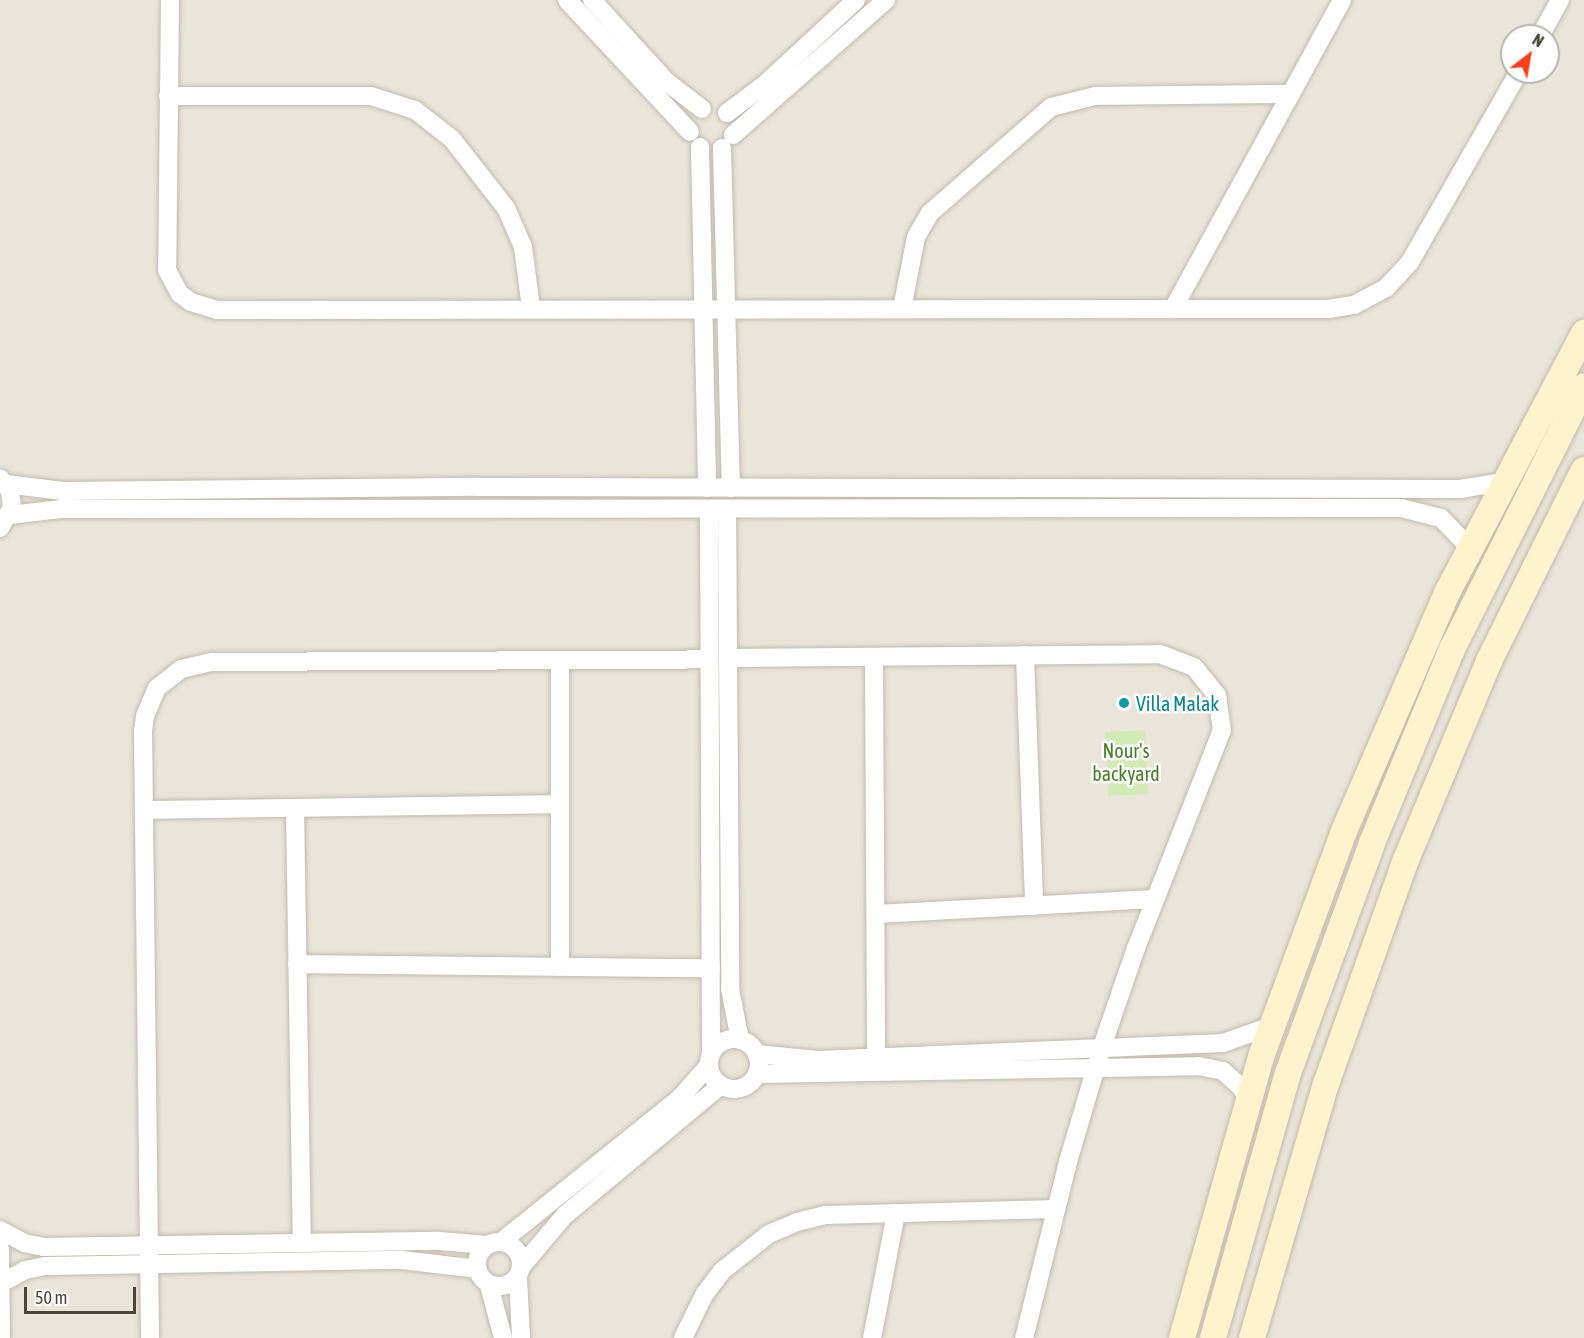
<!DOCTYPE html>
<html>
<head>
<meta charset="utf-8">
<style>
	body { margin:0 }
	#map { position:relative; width:1584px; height:1338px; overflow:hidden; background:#f6f3ec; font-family:"Asap Condensed",sans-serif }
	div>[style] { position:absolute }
	.residential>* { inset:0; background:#eae5da }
	.green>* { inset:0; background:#d2eab5; transform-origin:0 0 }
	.roads { filter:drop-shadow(0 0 2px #c2bbae) drop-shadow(0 0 2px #c2bbae) }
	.street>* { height:18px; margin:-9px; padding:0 9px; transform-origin:9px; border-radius:9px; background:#fff }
	.street>.ring { margin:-9px; padding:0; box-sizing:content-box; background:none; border:18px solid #fff; border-radius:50% }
	.secondary>* { height:26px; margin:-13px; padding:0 13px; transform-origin:13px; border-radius:13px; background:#fff3cd }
	.dots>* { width:16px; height:16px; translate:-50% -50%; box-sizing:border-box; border:3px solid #fff; border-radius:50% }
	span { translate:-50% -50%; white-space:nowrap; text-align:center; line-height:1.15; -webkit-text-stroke:5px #fff; paint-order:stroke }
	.culture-label { font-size:20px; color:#0d838f }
	.left { translate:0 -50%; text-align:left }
	.park-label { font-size:20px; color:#4a7f2a }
	.north { position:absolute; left:1500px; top:24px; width:60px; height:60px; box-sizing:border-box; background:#fff; border:2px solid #b7b4b0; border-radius:50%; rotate:31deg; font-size:16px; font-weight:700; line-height:24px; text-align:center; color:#4b4439 }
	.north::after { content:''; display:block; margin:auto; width:21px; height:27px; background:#fc3f1d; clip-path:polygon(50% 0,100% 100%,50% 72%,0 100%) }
	.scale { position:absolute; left:24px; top:1287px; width:112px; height:27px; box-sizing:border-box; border:3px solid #4b4439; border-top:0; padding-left:8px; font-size:18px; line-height:21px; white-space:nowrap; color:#4b4439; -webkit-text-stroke:4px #fff; paint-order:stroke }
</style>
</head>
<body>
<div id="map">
	<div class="residential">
		<i style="clip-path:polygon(evenodd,0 0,1584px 0,1584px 1338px,0 1338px,0 0,1512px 36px,1548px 36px,1548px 72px,1512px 72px,1512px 36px)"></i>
	</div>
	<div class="green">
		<i style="left:1145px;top:730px;width:64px;height:40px;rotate:87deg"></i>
	</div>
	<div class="roads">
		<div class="street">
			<i style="left:170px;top:0;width:270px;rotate:90.6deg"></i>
			<i style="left:167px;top:270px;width:27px;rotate:62deg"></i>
			<i style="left:180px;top:294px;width:14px;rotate:36deg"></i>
			<i style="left:191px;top:302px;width:27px;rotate:17deg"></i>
			<i style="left:217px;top:310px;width:1111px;rotate:-0.05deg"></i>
			<i style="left:1328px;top:309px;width:26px;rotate:-9deg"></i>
			<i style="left:1354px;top:305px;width:36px;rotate:-28deg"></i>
			<i style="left:1386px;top:288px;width:35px;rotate:-47deg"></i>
			<i style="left:1410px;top:262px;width:219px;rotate:-60.2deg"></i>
			<i style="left:567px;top:0;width:180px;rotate:47deg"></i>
			<i style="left:592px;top:0;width:111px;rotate:47.6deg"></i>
			<i style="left:667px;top:82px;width:44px;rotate:37.6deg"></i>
			<i style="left:1540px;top:36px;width:41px;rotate:-60.9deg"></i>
			<i style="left:168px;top:96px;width:203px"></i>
			<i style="left:371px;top:96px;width:46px;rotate:17.7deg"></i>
			<i style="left:415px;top:110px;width:47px;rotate:38.1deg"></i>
			<i style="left:452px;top:139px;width:88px;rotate:52deg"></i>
			<i style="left:506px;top:208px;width:43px;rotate:66.4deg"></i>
			<i style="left:523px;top:247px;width:62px;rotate:82.5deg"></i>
			<i style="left:727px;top:113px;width:46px;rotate:-37.1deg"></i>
			<i style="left:764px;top:85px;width:125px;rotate:-42.7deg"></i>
			<i style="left:733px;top:135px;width:204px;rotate:-41.4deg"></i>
			<i style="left:700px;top:147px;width:341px;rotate:88.8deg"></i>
			<i style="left:722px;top:148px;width:340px;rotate:88.5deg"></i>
			<i style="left:902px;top:309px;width:73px;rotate:-79deg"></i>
			<i style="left:916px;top:237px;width:28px;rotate:-60deg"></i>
			<i style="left:930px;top:213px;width:161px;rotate:-41.2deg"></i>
			<i style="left:1051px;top:107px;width:45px;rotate:-14deg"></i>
			<i style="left:1095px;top:96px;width:196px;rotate:-0.6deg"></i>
			<i style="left:1173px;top:309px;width:352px;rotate:-61.3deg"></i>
			<i style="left:6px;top:484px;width:57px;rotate:7deg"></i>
			<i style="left:63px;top:491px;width:415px;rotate:-0.6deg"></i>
			<i style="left:478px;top:487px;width:982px;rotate:0.12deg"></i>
			<i style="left:1460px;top:489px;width:44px;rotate:-9.2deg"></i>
			<i style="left:709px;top:509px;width:545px;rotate:89.79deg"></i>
			<i style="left:727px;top:509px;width:480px;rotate:89.6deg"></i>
			<i style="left:730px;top:989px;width:52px;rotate:78.9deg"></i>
			<i style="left:10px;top:515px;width:50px;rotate:-6.8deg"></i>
			<i style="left:60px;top:509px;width:1341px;rotate:-0.04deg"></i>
			<i style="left:1401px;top:508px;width:41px;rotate:14deg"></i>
			<i style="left:1441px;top:518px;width:42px;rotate:46deg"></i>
			<i style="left:0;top:528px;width:24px;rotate:-60deg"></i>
			<i style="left:12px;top:507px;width:16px;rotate:-97deg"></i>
			<i style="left:10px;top:491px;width:16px;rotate:-128deg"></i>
			<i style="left:1025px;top:655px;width:251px;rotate:87.9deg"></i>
			<i style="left:874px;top:657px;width:400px;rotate:89.7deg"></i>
			<i style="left:728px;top:658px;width:432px;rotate:-0.5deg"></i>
			<i style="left:1160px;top:654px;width:36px;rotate:21deg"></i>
			<i style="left:1194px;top:667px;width:36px;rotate:51deg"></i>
			<i style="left:1217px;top:695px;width:35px;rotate:82deg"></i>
			<i style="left:1222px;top:730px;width:234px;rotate:111.5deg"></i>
			<i style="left:1136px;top:948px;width:105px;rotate:109deg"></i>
			<i style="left:1102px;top:1047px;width:120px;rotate:106.5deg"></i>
			<i style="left:1068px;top:1162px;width:181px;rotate:104deg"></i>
			<i style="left:560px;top:660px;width:307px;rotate:90deg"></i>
			<i style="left:295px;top:808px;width:434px;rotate:89.1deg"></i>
			<i style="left:144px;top:810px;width:416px;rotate:-0.8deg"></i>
			<i style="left:876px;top:914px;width:279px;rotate:-3.1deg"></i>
			<i style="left:297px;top:964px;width:414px;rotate:0.6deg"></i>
			<i class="ring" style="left:709px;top:1039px;width:32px;height:32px"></i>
			<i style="left:757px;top:1054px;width:61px;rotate:5.6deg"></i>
			<i style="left:818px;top:1060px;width:405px;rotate:-2.4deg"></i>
			<i style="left:1223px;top:1043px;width:51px;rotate:-19.5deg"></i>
			<i style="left:757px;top:1074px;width:441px;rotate:-1deg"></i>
			<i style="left:1198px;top:1066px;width:25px;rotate:11deg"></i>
			<i style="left:1223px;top:1071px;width:25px;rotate:42deg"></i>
			<i style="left:1242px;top:1088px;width:12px;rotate:66deg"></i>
			<i style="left:0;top:1230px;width:27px;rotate:28deg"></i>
			<i style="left:24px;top:1243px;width:20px;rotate:11deg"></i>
			<i style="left:44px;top:1247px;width:395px;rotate:-0.9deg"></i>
			<i style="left:439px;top:1241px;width:49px;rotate:4.7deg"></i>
			<i class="ring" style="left:477px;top:1242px;width:26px;height:26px"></i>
			<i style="left:501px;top:1242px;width:230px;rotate:-38.8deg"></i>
			<i style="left:680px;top:1098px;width:44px;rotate:-48.7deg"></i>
			<i style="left:0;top:1249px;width:89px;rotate:89.4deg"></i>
			<i style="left:521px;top:1267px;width:68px;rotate:-49.8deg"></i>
			<i style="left:565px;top:1215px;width:203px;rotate:-39.8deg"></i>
			<i style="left:518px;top:1277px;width:61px;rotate:87.2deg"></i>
			<i style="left:1px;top:1283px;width:27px;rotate:-28deg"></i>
			<i style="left:25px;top:1270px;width:20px;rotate:-11deg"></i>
			<i style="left:45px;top:1266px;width:357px;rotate:-1deg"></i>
			<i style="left:402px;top:1260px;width:76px;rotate:6.8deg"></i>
			<i style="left:489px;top:1285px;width:55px;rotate:75.2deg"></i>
			<i style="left:150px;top:1338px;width:607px;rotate:-90.66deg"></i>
			<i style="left:143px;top:731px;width:15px;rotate:-82deg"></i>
			<i style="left:145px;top:716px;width:30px;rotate:-67deg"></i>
			<i style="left:157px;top:688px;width:31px;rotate:-38deg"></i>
			<i style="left:181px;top:669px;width:32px;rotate:-13deg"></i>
			<i style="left:212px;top:662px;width:497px;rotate:-0.3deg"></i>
			<i style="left:683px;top:1338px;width:48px;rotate:-64deg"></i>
			<i style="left:704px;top:1295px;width:30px;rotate:-53deg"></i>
			<i style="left:722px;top:1271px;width:60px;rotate:-38.2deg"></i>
			<i style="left:769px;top:1234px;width:30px;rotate:-23deg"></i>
			<i style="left:797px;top:1222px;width:30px;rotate:-14deg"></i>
			<i style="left:826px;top:1215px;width:230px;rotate:-1.5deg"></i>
			<i style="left:872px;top:1338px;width:127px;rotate:-79.1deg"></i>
		</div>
		<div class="secondary">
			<i style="left:1182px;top:1338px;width:295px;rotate:-74.3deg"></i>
			<i style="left:1262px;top:1054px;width:238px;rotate:-69.8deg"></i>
			<i style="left:1344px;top:831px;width:262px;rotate:-66.6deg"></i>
			<i style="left:1448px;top:591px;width:292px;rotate:-62.2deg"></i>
			<i style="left:1213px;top:1338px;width:275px;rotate:-74.2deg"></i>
			<i style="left:1288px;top:1073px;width:245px;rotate:-69.9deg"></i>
			<i style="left:1372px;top:843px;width:210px;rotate:-67.6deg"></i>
			<i style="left:1452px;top:649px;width:294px;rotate:-63.3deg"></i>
			<i style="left:1252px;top:1338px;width:265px;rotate:-73.8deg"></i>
			<i style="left:1326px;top:1084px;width:236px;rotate:-70.4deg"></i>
			<i style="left:1405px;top:862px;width:218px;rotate:-67.3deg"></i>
			<i style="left:1489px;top:661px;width:213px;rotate:-63.6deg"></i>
		</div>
	</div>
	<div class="dots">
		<i style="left:1124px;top:703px;background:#0f9aa8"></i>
	</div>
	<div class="culture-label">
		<span class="left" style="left:1136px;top:703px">Villa Malak</span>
	</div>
	<div class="park-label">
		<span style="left:1126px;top:762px">Nour's<br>backyard</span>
	</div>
	<div class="north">N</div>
	<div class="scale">50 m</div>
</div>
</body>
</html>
